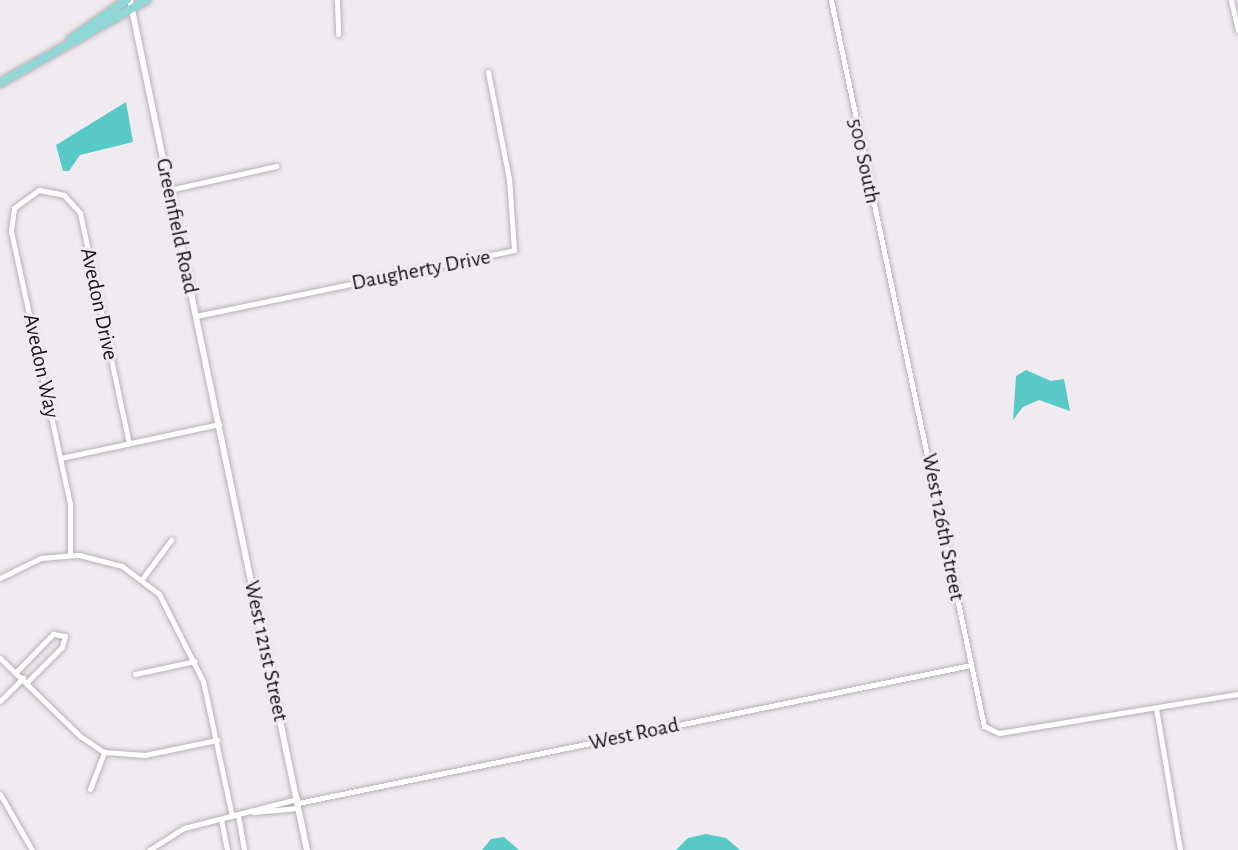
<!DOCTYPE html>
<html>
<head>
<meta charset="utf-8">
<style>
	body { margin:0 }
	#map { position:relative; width:1238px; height:850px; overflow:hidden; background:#f0ebf0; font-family:"Alegreya Sans",sans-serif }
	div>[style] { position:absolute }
	.water>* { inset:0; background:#58c9c7 }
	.roads { filter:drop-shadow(0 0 2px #b6b1b6) drop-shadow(0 0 2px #b6b1b6) }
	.minor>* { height:5px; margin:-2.5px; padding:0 2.5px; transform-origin:2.5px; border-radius:2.5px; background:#fff }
	.tertiary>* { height:6px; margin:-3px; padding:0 3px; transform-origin:3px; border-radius:3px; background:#fff }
	.primary>* { height:8px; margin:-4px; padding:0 4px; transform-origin:4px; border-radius:4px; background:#92d7d7 }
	span { translate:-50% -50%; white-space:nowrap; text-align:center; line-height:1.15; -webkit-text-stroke:6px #f0ebf0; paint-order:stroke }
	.street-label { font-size:22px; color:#161416 }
</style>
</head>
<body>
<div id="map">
	<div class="water">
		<i style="clip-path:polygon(126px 102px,133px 142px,80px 155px,69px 171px,63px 171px,56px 145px)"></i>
		<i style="clip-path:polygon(1026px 370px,1051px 381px,1064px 379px,1070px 411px,1039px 400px,1023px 407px,1013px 420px,1016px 376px)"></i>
		<i style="clip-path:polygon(706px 834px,726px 838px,740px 850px,676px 850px,688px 838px)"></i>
		<i style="clip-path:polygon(504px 837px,519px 850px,482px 850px,491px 839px)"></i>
	</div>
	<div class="roads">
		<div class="minor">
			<i style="left:337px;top:0;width:34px;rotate:88deg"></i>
			<i style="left:831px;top:0;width:742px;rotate:78.1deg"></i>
			<i style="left:984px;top:726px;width:17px;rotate:25deg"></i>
			<i style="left:999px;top:733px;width:242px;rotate:-9.3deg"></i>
			<i style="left:1231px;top:0;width:31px;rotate:77deg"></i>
			<i style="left:169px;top:190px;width:110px;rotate:-12.6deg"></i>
			<i style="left:196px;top:316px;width:325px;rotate:-11.7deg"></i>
			<i style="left:514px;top:250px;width:71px;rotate:-94deg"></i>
			<i style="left:509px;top:179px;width:109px;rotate:-101.1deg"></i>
			<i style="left:61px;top:458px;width:162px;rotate:-12.1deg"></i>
			<i style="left:70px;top:555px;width:51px;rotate:-90deg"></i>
			<i style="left:70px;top:504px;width:280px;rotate:-102.2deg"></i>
			<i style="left:11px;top:230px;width:22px;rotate:-82deg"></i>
			<i style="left:14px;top:208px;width:31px;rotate:-36deg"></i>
			<i style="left:39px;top:190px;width:25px;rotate:11deg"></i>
			<i style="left:64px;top:195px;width:24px;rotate:48deg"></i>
			<i style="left:80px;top:213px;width:235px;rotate:78deg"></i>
			<i style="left:0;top:578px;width:46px;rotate:-26deg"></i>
			<i style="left:41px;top:558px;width:38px;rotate:-5deg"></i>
			<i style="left:79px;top:555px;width:44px;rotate:14.3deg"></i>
			<i style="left:122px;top:566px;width:46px;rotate:37.1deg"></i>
			<i style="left:159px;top:594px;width:97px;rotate:63.2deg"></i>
			<i style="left:203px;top:681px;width:138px;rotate:77.9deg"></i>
			<i style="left:142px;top:579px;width:49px;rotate:-53.4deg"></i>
			<i style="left:0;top:658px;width:112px;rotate:44.3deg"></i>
			<i style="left:80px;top:736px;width:29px;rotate:34deg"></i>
			<i style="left:104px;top:752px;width:41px;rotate:4.2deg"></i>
			<i style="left:145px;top:755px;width:74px;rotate:-11.8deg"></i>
			<i style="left:17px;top:671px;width:52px;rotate:-45.8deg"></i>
			<i style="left:53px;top:634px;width:12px;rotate:9deg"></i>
			<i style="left:65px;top:636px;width:11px;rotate:105deg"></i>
			<i style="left:62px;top:647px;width:49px;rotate:135deg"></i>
			<i style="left:135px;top:674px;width:61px;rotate:-12.2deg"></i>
			<i style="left:0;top:701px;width:33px;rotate:-45deg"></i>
			<i style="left:1156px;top:708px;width:144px;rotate:80.4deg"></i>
			<i style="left:90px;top:789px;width:40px;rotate:-69deg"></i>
			<i style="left:0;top:794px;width:64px;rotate:60.3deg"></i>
			<i style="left:298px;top:803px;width:687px;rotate:-11.59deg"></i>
			<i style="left:253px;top:812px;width:45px;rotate:-5.1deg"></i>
			<i style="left:238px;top:815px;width:36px;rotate:80deg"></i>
			<i style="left:221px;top:819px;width:32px;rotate:79deg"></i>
			<i style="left:149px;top:850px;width:41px;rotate:-32.2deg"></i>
			<i style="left:184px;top:828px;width:117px;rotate:-14.4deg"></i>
		</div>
		<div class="tertiary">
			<i style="left:130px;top:0;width:868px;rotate:78.24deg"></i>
		</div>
		<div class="primary">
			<i style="left:71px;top:39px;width:68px;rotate:-34.9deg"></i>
			<i style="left:0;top:83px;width:169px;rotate:-29.5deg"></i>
		</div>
	</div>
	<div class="street-label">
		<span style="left:864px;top:161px;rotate:78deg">500 South</span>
		<span style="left:177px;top:226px;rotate:78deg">Greenfield Road</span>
		<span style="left:421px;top:270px;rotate:-11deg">Daugherty Drive</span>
		<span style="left:99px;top:304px;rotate:78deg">Avedon Drive</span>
		<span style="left:41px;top:366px;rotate:78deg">Avedon Way</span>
		<span style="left:943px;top:527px;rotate:79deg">West 126th Street</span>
		<span style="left:266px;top:651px;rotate:78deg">West 121st Street</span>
		<span style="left:634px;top:734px;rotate:-12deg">West Road</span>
	</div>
</div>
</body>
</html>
